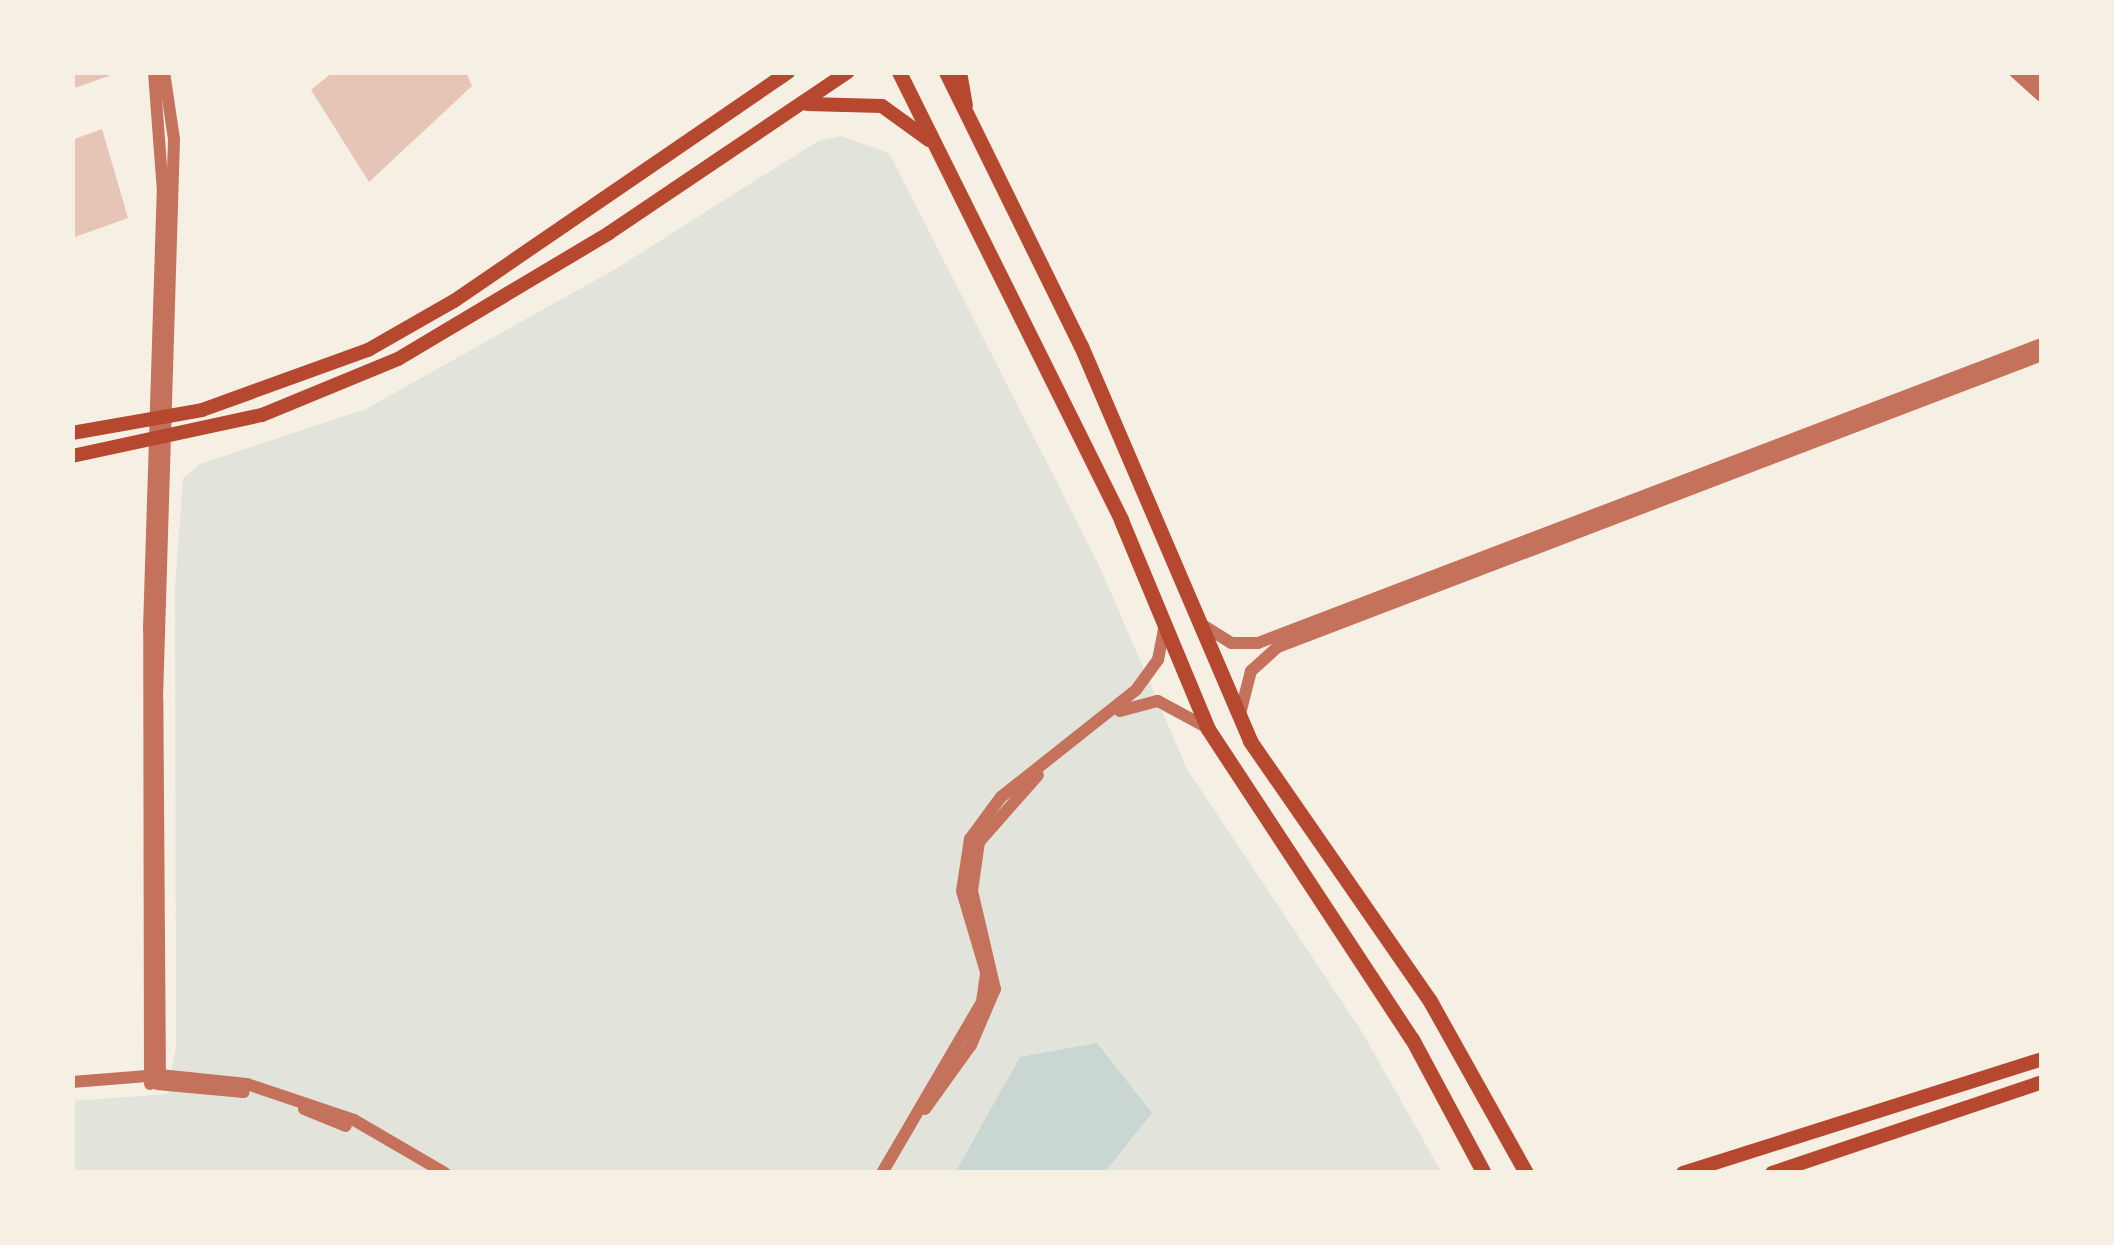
<!DOCTYPE html>
<html>
<head>
<meta charset="utf-8">
<style>
	body { margin:0 }
	#map { position:relative; width:2114px; height:1245px; overflow:hidden; background:#f6efe4; font-family:Figtree,sans-serif }
	div>[style] { position:absolute }
	.green>* { inset:0; background:#e2e4dc }
	.water>* { inset:0; background:#c9d6d2 }
	.building>* { inset:0; background:#e6c5b7 }
	.tertiary>* { height:12px; margin:-6px; padding:0 6px; transform-origin:6px; border-radius:6px; background:#c5725c }
	.secondary>* { height:14px; margin:-7px; padding:0 7px; transform-origin:7px; border-radius:7px; background:#b5482f }
	.primary>* { height:15px; margin:-7.5px; padding:0 7.5px; transform-origin:7.5px; border-radius:7.5px; background:#b5482f }
	span { translate:-50% -50%; white-space:nowrap; text-align:center; line-height:1.15; -webkit-text-stroke:12px #f6efe4; paint-order:stroke }
	.frame { position:absolute; inset:0; border:75px solid #f6efe4; pointer-events:none }
</style>
</head>
<body>
<div id="map">
	<div class="green">
		<i style="clip-path:polygon(841px 136px,889px 153px,1099px 565px,1187px 769px,1362px 1032px,1442px 1173px,72px 1173px,72px 1101px,167px 1094px,176px 1047px,175px 589px,183px 478px,200px 464px,366px 409px,617px 268px,818px 141px)"></i>
	</div>
	<div class="water">
		<i style="clip-path:polygon(1097px 1043px,1152px 1113px,1104px 1173px,955px 1173px,1020px 1057px)"></i>
	</div>
	<div class="building">
		<i style="clip-path:polygon(72px 72px,117px 72px,117px 73px,72px 89px)"></i>
		<i style="clip-path:polygon(333px 72px,466px 72px,472px 86px,369px 182px,311px 90px)"></i>
		<i style="clip-path:polygon(102px 129px,128px 218px,72px 238px,72px 140px)"></i>
	</div>
	<div class="tertiary">
		<i style="left:2015px;top:72px;width:36px;rotate:42deg"></i>
		<i style="left:2027px;top:72px;width:20px;rotate:41deg"></i>
		<i style="left:1201px;top:624px;width:36px;rotate:32deg"></i>
		<i style="left:1232px;top:643px;width:26px"></i>
		<i style="left:1258px;top:643px;width:839px;rotate:-20.88deg"></i>
		<i style="left:1120px;top:711px;width:39px;rotate:-15deg"></i>
		<i style="left:1158px;top:701px;width:52px;rotate:28.5deg"></i>
		<i style="left:1240px;top:714px;width:44px;rotate:-75.7deg"></i>
		<i style="left:1251px;top:671px;width:36px;rotate:-42deg"></i>
		<i style="left:1278px;top:647px;width:818px;rotate:-20.92deg"></i>
		<i style="left:72px;top:1082px;width:88px;rotate:-4.5deg"></i>
		<i style="left:160px;top:1075px;width:87px;rotate:5.9deg"></i>
		<i style="left:247px;top:1084px;width:113px;rotate:18.6deg"></i>
		<i style="left:354px;top:1120px;width:105px;rotate:30.2deg"></i>
		<i style="left:150px;top:1084px;width:455px;rotate:-90.1deg"></i>
		<i style="left:149px;top:629px;width:437px;rotate:-88.2deg"></i>
		<i style="left:163px;top:192px;width:120px;rotate:-94.3deg"></i>
		<i style="left:157px;top:1084px;width:87px;rotate:5.3deg"></i>
		<i style="left:160px;top:1084px;width:385px;rotate:-90.4deg"></i>
		<i style="left:157px;top:699px;width:560px;rotate:-88.26deg"></i>
		<i style="left:174px;top:139px;width:68px;rotate:-98.5deg"></i>
		<i style="left:304px;top:1109px;width:45px;rotate:22deg"></i>
		<i style="left:925px;top:1109px;width:79px;rotate:-54.3deg"></i>
		<i style="left:971px;top:1045px;width:61px;rotate:-66.8deg"></i>
		<i style="left:995px;top:989px;width:101px;rotate:-103.2deg"></i>
		<i style="left:972px;top:891px;width:49px;rotate:-81.9deg"></i>
		<i style="left:979px;top:842px;width:89px;rotate:-48.6deg"></i>
		<i style="left:882px;top:1173px;width:198px;rotate:-59.7deg"></i>
		<i style="left:982px;top:1002px;width:30px;rotate:-82deg"></i>
		<i style="left:986px;top:972px;width:84px;rotate:-106.5deg"></i>
		<i style="left:962px;top:891px;width:53px;rotate:-81.3deg"></i>
		<i style="left:970px;top:839px;width:52px;rotate:-53.6deg"></i>
		<i style="left:1001px;top:797px;width:172px;rotate:-38.4deg"></i>
		<i style="left:1136px;top:690px;width:37px;rotate:-54deg"></i>
		<i style="left:1158px;top:660px;width:33px;rotate:-79deg"></i>
	</div>
	<div class="secondary">
		<i style="left:960px;top:72px;width:34px;rotate:80deg"></i>
		<i style="left:807px;top:104px;width:75px;rotate:1.5deg"></i>
		<i style="left:882px;top:106px;width:58px;rotate:35.9deg"></i>
		<i style="left:72px;top:433px;width:132px;rotate:-10deg"></i>
		<i style="left:202px;top:410px;width:177px;rotate:-19.9deg"></i>
		<i style="left:368px;top:350px;width:99px;rotate:-29.7deg"></i>
		<i style="left:454px;top:301px;width:405px;rotate:-34.4deg"></i>
		<i style="left:72px;top:456px;width:194px;rotate:-12.2deg"></i>
		<i style="left:262px;top:415px;width:147px;rotate:-22.4deg"></i>
		<i style="left:398px;top:359px;width:246px;rotate:-30.8deg"></i>
		<i style="left:609px;top:233px;width:288px;rotate:-34deg"></i>
		<i style="left:1683px;top:1173px;width:377px;rotate:-17.6deg"></i>
		<i style="left:1772px;top:1173px;width:285px;rotate:-18.6deg"></i>
	</div>
	<div class="primary">
		<i style="left:899px;top:72px;width:500px;rotate:63.6deg"></i>
		<i style="left:1121px;top:520px;width:226px;rotate:67.4deg"></i>
		<i style="left:1208px;top:729px;width:371px;rotate:56.7deg"></i>
		<i style="left:1412px;top:1039px;width:152px;rotate:61.8deg"></i>
		<i style="left:946px;top:72px;width:305px;rotate:63.8deg"></i>
		<i style="left:1081px;top:346px;width:430px;rotate:66.8deg"></i>
		<i style="left:1250px;top:741px;width:316px;rotate:55.3deg"></i>
		<i style="left:1430px;top:1001px;width:197px;rotate:60.8deg"></i>
	</div>
	<div class="frame"></div>
</div>
</body>
</html>
